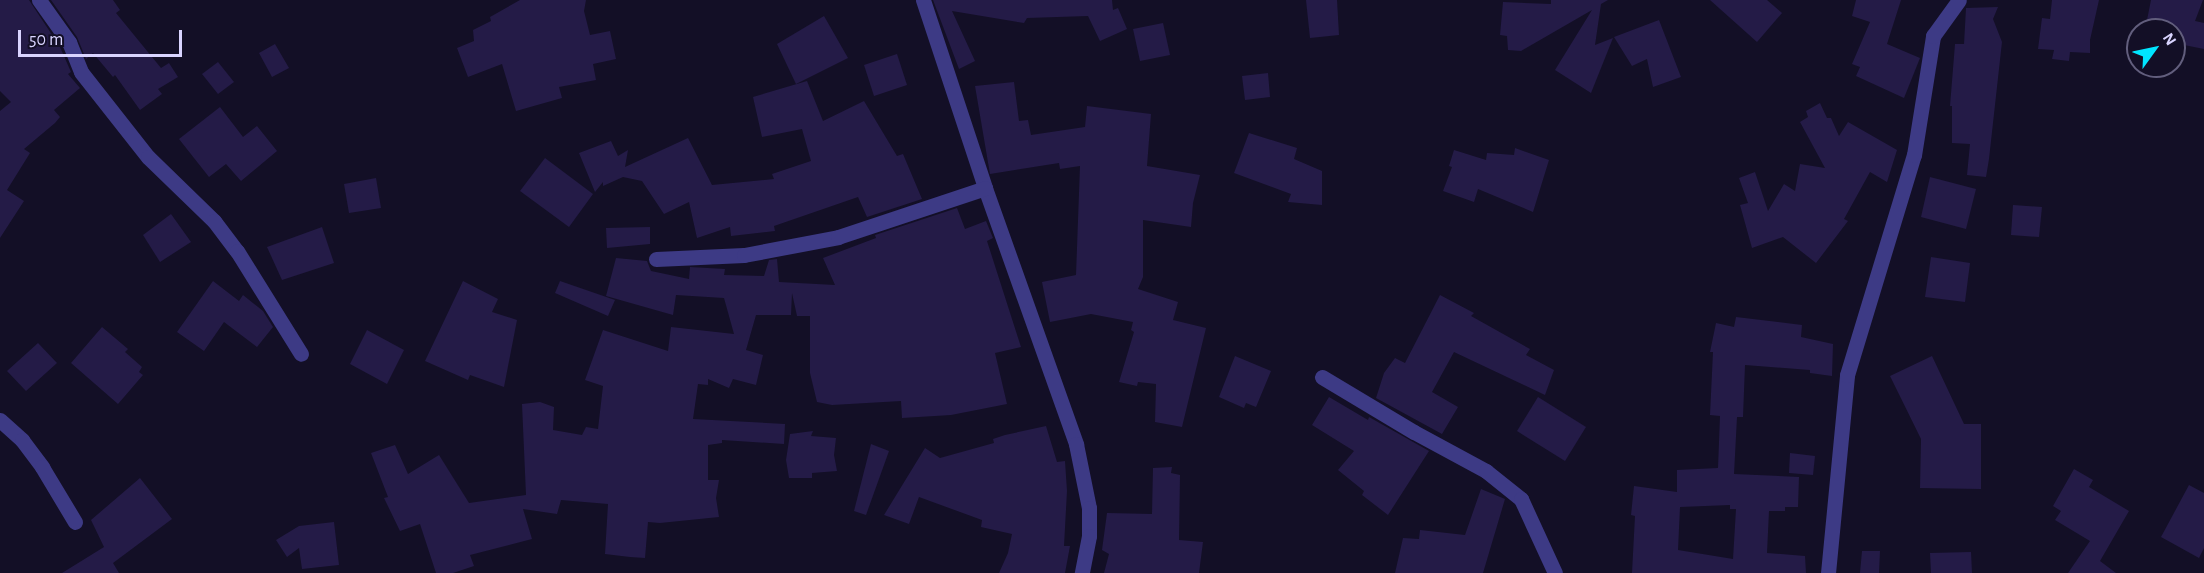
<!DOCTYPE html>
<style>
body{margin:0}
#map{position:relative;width:2204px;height:573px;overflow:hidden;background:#130f26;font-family:"Alegreya Sans",sans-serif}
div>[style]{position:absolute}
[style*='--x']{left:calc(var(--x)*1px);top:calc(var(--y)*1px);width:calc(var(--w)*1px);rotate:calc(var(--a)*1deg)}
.building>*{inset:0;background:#241b47}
.minor>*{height:15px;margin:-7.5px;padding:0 7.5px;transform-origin:7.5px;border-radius:7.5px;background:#3d3a85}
span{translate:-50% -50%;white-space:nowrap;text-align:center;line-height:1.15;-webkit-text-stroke:6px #130f26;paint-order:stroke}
.north{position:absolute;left:2126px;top:18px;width:60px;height:60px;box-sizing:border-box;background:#130f26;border:2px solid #625e7d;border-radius:50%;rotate:57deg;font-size:16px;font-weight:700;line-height:24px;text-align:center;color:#d9d4ff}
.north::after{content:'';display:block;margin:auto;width:21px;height:27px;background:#00e5ff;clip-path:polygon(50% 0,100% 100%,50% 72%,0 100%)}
.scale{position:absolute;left:18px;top:30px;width:164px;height:27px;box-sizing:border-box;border:3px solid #d9d4ff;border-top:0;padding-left:8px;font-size:18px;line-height:21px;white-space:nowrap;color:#d9d4ff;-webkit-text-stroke:4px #130f26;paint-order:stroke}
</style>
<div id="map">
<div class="building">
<i style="clip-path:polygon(0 0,29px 0,60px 47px,71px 72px,68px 74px,80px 88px,54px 110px,60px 117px,55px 123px,24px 149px,30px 153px,7px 190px,24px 201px,0 238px,0 111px,11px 102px,0 91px)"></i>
<i style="clip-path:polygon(51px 0,113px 0,120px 10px,116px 13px,161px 68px,169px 63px,178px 77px,158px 89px,162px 94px,140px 110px,115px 75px,113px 77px,93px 53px,86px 59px,77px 37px)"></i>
<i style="clip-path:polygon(520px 0,586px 0,584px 11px,590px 35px,610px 31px,616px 59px,593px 64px,596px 80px,559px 87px,562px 98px,516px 111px,502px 64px,468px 77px,457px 48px,474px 41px,473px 30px,491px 21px,490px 17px)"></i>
<i style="clip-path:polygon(933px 0,1112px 0,1113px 10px,1118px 8px,1127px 29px,1100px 41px,1088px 16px,1027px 18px,1024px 23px,952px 11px,975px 61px,959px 69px)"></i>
<i style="clip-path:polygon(1306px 0,1337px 0,1339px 35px,1310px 38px)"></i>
<i style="clip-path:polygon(1551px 0,1608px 0,1601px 4px,1595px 45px,1613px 38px,1591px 93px,1555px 70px,1592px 10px,1521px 51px,1508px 50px,1507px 36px,1500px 35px,1503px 2px,1551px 4px)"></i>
<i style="clip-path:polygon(1710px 0,1767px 0,1782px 13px,1757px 42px)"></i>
<i style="clip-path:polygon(1856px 0,1901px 0,1887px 44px,1920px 58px,1904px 98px,1856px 76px,1860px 67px,1852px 64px,1870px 22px,1852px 16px)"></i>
<i style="clip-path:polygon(2052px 0,2099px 0,2090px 40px,2090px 53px,2070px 52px,2069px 61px,2052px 59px,2054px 50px,2038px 49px,2042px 18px,2050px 19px)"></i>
<i style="clip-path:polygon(2151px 0,2203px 0,2195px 21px,2204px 23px,2204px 49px,2174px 43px,2174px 30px,2145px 30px)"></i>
<i style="clip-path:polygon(1998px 7px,1993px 19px,2002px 42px,1989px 159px,1986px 177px,1967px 175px,1970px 144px,1952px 143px,1952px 106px,1950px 106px,1955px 44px,1964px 44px,1966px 8px)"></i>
<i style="clip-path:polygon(824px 16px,848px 58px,796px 84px,777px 44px)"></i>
<i style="clip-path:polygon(1659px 20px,1681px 77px,1653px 87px,1647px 59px,1632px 66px,1614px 37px)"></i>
<i style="clip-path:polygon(1163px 23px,1170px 55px,1140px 61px,1133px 29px)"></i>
<i style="clip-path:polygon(275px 44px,289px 68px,272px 77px,259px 53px)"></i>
<i style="clip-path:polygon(897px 54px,907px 85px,874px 96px,864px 65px)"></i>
<i style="clip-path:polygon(218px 62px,234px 82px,218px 94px,202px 74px)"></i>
<i style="clip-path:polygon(1268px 73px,1270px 97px,1245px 100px,1242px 76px)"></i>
<i style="clip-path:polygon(807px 81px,823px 121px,864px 101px,897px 156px,903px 154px,922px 199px,867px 217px,858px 197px,774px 226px,775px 231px,731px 236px,730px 227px,697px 238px,689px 202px,664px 214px,642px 181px,623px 177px,603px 186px,603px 182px,595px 192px,579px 153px,611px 141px,618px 156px,628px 150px,625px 167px,688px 138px,712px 185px,774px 179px,772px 174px,811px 161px,802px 129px,762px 137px,753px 97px)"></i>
<i style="clip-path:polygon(1014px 82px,1019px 121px,1028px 120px,1031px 135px,1085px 127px,1087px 106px,1151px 114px,1147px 166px,1200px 175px,1193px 203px,1191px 227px,1143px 220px,1143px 277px,1138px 289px,1178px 302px,1173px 320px,1206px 328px,1182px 427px,1155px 422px,1156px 384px,1138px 382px,1137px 386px,1119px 382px,1134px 332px,1131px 330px,1133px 322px,1091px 314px,1050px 322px,1042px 282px,1076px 275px,1080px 166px,1060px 169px,1059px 163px,990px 174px,975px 86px)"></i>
<i style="clip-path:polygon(1820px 103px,1827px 118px,1831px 118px,1839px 136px,1848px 122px,1897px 150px,1887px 182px,1870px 172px,1844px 219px,1848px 221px,1816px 263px,1783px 237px,1752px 248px,1740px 205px,1748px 203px,1739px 178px,1755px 172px,1768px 211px,1784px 184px,1795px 191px,1800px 164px,1825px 168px,1800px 122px,1808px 117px,1806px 111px)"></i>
<i style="clip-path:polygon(220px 107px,243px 137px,257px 126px,277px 151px,241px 181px,226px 164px,209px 177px,179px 139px)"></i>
<i style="clip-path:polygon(1249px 133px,1297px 148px,1294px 159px,1322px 171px,1322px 205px,1288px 202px,1291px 194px,1234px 173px)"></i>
<i style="clip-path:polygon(1515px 148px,1549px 160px,1533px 212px,1478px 189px,1474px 202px,1443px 191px,1452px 167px,1449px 166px,1454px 150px,1486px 160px,1487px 153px,1514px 155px)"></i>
<i style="clip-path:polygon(545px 158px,593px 194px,569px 227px,520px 191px)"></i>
<i style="clip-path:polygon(1930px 177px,1976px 189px,1966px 229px,1921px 217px)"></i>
<i style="clip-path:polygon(376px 178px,381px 208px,349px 213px,344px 184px)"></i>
<i style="clip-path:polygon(2013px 205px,2042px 207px,2039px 237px,2011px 235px)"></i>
<i style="clip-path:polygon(957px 208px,965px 229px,986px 221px,993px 238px,987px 241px,1021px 347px,995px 353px,1007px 404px,951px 415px,902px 418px,901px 401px,832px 405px,817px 402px,810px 373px,810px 316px,797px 316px,792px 293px,791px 315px,756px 315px,746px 350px,763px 355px,756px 385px,733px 379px,729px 388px,708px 379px,708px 385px,698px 384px,693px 419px,785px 424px,784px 444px,722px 440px,722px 443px,708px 445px,708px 480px,719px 480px,716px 498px,719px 517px,660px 523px,648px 522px,645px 558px,630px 557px,605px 554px,608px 504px,561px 500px,557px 514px,523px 509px,532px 539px,470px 555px,474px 566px,453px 573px,436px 573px,420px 524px,400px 531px,384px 498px,388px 497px,371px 453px,395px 445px,408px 474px,439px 455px,469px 503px,526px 495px,522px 404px,540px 402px,554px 407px,553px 430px,582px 435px,586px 427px,598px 429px,603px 386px,585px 380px,603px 330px,668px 351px,671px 327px,734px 334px,724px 298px,676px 295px,673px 315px,606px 296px,616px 258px,647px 261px,651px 271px,689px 279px,690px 267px,725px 269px,724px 275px,764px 276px,769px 260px,777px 259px,779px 282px,835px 285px,823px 258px,876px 238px,875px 235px)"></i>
<i style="clip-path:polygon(171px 214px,191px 242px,160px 262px,143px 235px)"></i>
<i style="clip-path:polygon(322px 227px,334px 263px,282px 280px,267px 247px)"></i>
<i style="clip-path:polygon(650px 227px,650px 244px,607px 248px,606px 228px)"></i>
<i style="clip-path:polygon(1931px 257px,1970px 263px,1965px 302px,1925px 297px)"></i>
<i style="clip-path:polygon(213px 281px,239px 301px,243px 295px,263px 311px,273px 327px,257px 347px,224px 322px,204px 351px,177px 332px)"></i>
<i style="clip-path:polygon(463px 281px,498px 299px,492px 312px,517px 320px,504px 387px,470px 375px,468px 380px,425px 361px)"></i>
<i style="clip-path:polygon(560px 281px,615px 300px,608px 316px,555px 293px)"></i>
<i style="clip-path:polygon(1440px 295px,1474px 313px,1471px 316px,1530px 349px,1526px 355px,1554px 370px,1545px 395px,1454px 352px,1432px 392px,1458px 407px,1442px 434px,1376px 398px,1384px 373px,1395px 358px,1405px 363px)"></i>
<i style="clip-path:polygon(evenodd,1736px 317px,1802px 325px,1801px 337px,1833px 344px,1832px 376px,1810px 373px,1810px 370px,1745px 365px,1743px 417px,1737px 417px,1734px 474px,1799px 477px,1798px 507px,1785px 507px,1785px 511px,1769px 511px,1767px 553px,1805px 556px,1806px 573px,1632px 573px,1635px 516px,1631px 515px,1634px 486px,1677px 492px,1677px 470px,1718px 468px,1720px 416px,1710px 415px,1713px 352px,1710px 352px,1716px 323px,1734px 327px,1736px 317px,1730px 505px,1730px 509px,1736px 509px,1733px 559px,1678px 550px,1680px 507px,1730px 505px)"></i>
<i style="clip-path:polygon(102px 327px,128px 349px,125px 352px,142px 367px,139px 372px,143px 375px,118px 404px,71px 363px)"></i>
<i style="clip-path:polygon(367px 330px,404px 350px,387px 384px,350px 364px)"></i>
<i style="clip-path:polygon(38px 343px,57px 363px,26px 391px,7px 371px)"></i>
<i style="clip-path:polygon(1235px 356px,1271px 371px,1256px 407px,1246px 403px,1244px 408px,1219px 397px)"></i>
<i style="clip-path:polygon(1932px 356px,1964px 424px,1981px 424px,1981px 489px,1920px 488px,1921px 439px,1890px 376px)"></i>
<i style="clip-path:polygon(1329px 397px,1368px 420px,1369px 417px,1429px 451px,1388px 515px,1362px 495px,1364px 491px,1338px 470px,1354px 451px,1312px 425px)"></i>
<i style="clip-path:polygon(1538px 397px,1586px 427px,1565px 461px,1517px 431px)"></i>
<i style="clip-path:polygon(1046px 426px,1057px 462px,1065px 461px,1067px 491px,1064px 546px,1070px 546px,1065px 573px,999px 573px,1008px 553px,1012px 534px,981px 527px,982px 520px,919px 497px,909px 524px,884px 515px,925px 448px,940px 458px,994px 443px,993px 439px,1005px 435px)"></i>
<i style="clip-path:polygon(813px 431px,811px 436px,836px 438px,834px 455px,837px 471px,812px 473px,812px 478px,789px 478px,786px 460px,790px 434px)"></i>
<i style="clip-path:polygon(871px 444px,889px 451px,866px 515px,854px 511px)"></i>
<i style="clip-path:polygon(1790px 453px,1815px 456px,1813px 475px,1789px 473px)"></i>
<i style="clip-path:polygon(1172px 467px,1171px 473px,1180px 475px,1179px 540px,1203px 542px,1199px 573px,1104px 573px,1109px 554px,1102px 550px,1107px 513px,1152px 514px,1153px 468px)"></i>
<i style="clip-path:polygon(2074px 469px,2093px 480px,2089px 487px,2129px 511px,2100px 561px,2116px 573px,2068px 573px,2090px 541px,2055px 520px,2061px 511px,2053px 506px)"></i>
<i style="clip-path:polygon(140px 478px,172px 519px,113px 563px,119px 573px,62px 573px,104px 547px,91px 520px)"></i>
<i style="clip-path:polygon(2189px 485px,2204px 493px,2204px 548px,2199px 558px,2161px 537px)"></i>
<i style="clip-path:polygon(1481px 489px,1505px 499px,1483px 573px,1395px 573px,1403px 538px,1419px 539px,1420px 530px,1465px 535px)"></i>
<i style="clip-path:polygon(334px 522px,339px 565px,302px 569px,299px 548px,287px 557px,276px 540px,299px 526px)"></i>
<i style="clip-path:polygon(1862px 551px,1880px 551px,1879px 573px,1860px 573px)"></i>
<i style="clip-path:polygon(1971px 552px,1972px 573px,1931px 573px,1930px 553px)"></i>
</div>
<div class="minor">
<i style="--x:39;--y:0;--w:52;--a:54.5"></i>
<i style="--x:69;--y:42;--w:32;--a:68"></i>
<i style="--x:81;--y:72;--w:108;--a:51.8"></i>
<i style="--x:148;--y:157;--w:92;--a:44.1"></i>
<i style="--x:214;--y:221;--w:38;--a:53"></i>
<i style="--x:237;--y:251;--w:121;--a:58.1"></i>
<i style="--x:923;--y:0;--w:198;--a:71.7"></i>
<i style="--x:985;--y:188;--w:272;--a:70.4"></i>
<i style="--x:1076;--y:444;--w:65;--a:78.5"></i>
<i style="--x:1089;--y:508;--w:28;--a:90"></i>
<i style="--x:1089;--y:536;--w:38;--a:101"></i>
<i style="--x:656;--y:259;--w:88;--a:-2.6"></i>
<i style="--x:744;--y:255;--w:96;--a:-10.8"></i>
<i style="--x:838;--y:237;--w:155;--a:-18.4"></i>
<i style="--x:1322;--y:377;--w:107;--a:30.9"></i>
<i style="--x:1414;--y:432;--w:82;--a:28.4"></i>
<i style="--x:1486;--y:471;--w:45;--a:38.7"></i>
<i style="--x:1521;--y:499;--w:81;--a:65.3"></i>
<i style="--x:0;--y:420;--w:30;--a:42"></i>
<i style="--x:22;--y:440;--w:34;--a:53"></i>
<i style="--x:42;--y:467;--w:64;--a:59"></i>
<i style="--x:1828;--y:573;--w:199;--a:-84.5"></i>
<i style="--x:1847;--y:375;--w:230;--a:-73.1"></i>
<i style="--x:1914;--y:155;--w:121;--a:-80.9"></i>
<i style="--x:1933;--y:36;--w:44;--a:-54.2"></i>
</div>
<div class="north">N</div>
<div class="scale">50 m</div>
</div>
